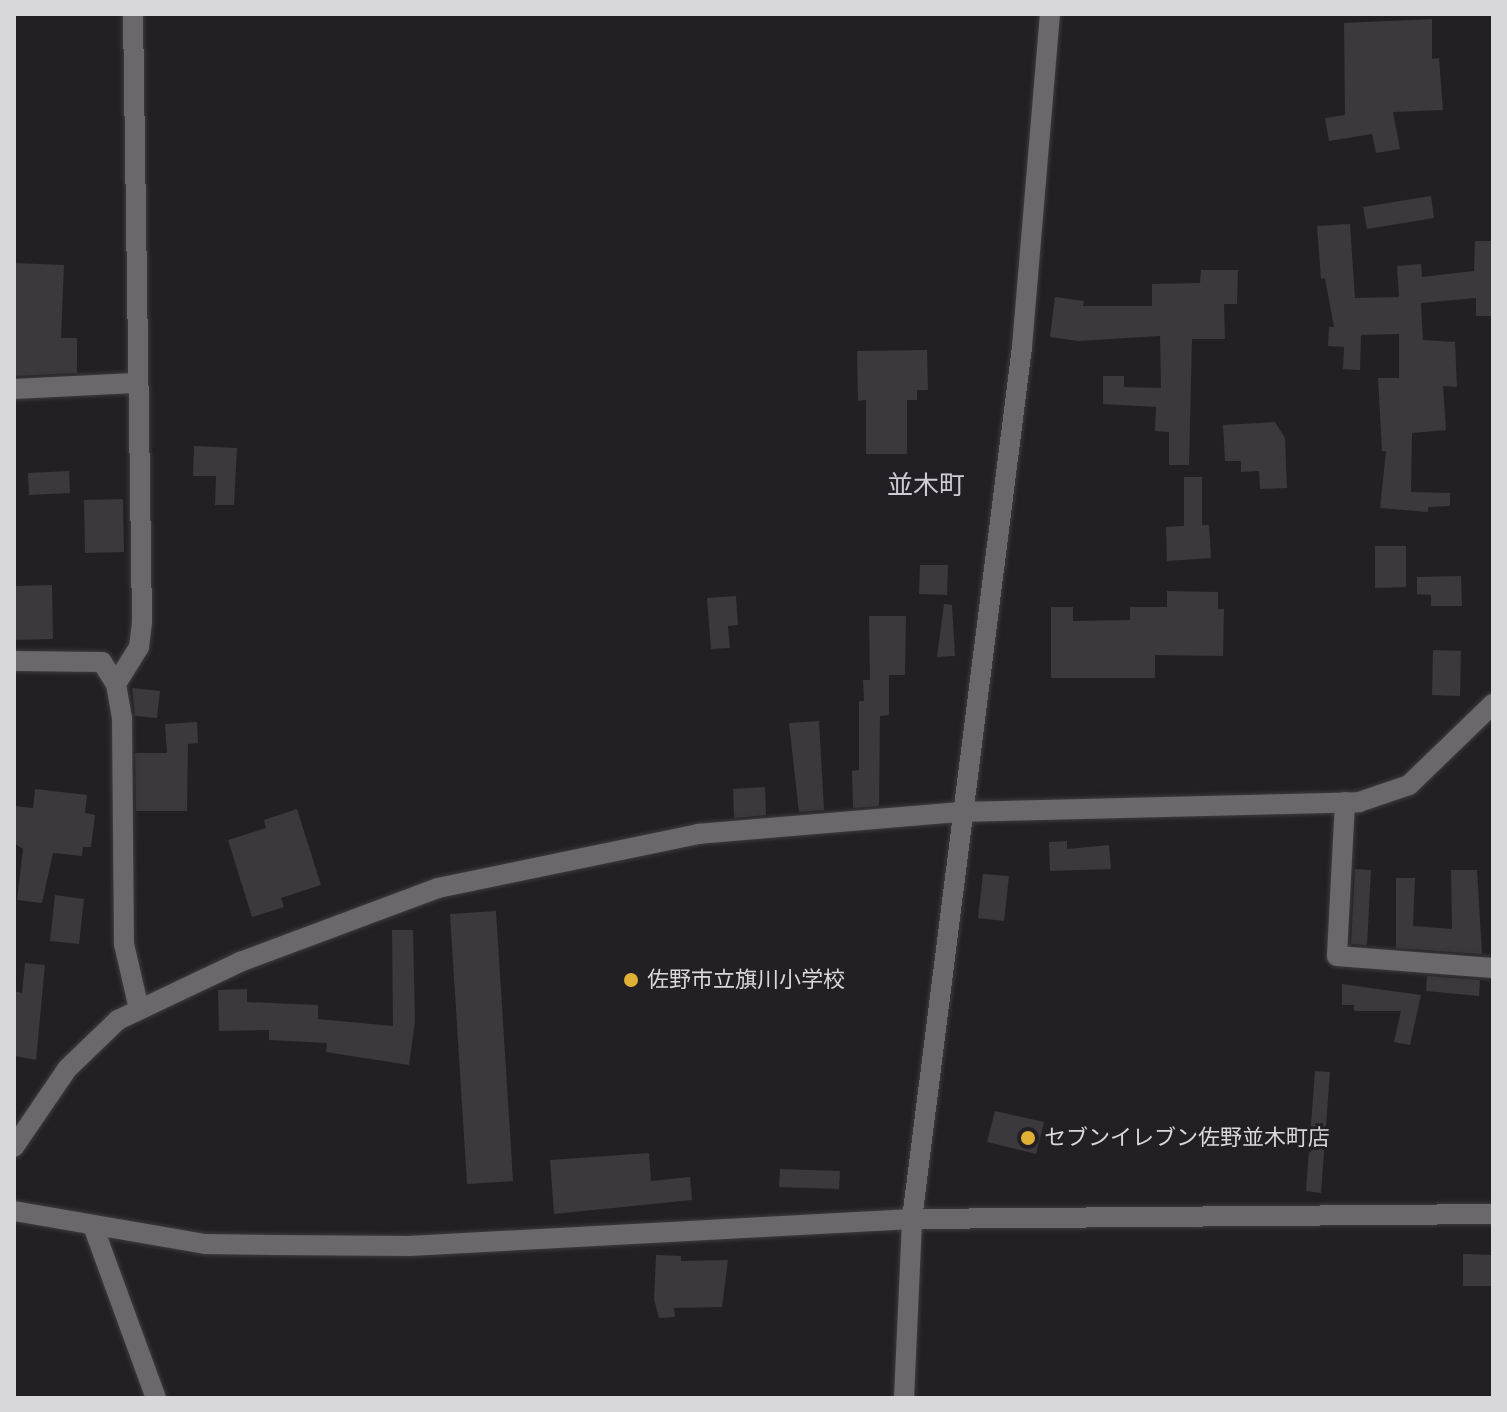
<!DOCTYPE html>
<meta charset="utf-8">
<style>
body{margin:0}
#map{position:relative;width:1507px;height:1412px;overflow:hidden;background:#232025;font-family:Manrope,"Noto Sans JP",sans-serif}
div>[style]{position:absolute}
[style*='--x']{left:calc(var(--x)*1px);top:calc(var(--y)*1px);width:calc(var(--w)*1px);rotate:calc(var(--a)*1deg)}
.building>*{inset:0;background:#3b383e}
.roads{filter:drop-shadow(0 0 2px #3d3b3f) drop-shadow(0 0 2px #3d3b3f)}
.minor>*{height:20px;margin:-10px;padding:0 10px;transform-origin:10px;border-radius:10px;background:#6a676d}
.dots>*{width:22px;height:22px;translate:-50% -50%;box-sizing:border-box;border:4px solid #232025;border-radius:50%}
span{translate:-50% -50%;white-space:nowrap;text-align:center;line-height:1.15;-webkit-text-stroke:6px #232025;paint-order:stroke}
.poi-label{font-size:22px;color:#d8d7da}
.left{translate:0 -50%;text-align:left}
.quarter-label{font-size:26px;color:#cfccd3}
.frame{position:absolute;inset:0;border:16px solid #d8d7da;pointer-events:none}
</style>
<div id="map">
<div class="building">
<i style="clip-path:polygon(1432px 19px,1432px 59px,1439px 58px,1443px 110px,1393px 112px,1400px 149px,1376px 153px,1372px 134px,1329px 141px,1325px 118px,1345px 115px,1344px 23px)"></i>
<i style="clip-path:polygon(1431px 196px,1434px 218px,1367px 229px,1363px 207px)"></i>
<i style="clip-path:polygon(1350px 224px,1355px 298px,1399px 297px,1397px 266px,1421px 264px,1422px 277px,1474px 271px,1475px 241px,1492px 241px,1493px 316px,1476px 316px,1476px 298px,1421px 303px,1423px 340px,1455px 342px,1457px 387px,1443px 386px,1446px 430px,1412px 433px,1411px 492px,1450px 493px,1450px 506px,1428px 507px,1428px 512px,1380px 508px,1386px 451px,1382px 451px,1378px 378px,1399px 378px,1399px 334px,1361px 335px,1360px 370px,1343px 369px,1344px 347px,1328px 346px,1329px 327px,1334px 327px,1325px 278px,1321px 279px,1317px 226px)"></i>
<i style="clip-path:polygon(14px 263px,64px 265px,61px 338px,77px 338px,77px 373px,14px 376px)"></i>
<i style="clip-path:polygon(1201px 270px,1238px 270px,1237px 304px,1224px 304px,1225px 339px,1192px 339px,1189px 465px,1169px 465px,1169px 432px,1155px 431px,1156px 407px,1103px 404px,1103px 376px,1124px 376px,1124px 387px,1161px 388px,1160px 336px,1078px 341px,1050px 337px,1055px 297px,1084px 301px,1083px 306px,1152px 306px,1152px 284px,1200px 283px)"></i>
<i style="clip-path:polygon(927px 350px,928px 390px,917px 390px,917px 400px,907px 400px,907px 454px,866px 454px,866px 400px,858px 401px,857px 351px)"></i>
<i style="clip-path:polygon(1275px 422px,1285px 438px,1287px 488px,1260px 489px,1259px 471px,1241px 472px,1241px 461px,1225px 461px,1223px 425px)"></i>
<i style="clip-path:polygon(194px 446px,237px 448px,234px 505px,215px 505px,216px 476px,193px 476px)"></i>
<i style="clip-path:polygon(69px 471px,70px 493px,29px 495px,28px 473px)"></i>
<i style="clip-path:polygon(1184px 477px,1202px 477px,1202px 525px,1209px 525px,1211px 558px,1167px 561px,1166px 527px,1184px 526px)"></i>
<i style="clip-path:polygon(123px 499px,124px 552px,85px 553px,84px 500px)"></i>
<i style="clip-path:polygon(1375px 546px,1406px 546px,1406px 587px,1375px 588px)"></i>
<i style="clip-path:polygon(920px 565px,948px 565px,947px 595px,919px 594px)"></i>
<i style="clip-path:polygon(1461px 576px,1462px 606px,1431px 606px,1431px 595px,1417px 594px,1417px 577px)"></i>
<i style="clip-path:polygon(52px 585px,53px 639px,14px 640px,14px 586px)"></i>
<i style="clip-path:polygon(1167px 591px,1218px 592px,1218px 609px,1224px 609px,1223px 656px,1155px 655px,1155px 678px,1051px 678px,1051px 607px,1073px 607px,1073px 621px,1130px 620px,1130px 607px,1167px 607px)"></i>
<i style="clip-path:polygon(736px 596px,738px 625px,728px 626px,730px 648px,711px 649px,707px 598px)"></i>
<i style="clip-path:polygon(944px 604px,952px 605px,955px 656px,937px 657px)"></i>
<i style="clip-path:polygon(869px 616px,906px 616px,905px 675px,889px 675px,889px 715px,880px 716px,879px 806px,853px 808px,852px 771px,859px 770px,859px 701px,864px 701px,863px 680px,870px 680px)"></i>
<i style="clip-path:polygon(1433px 650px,1461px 651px,1460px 696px,1432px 695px)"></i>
<i style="clip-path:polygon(132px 688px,160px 691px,157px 718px,135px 716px)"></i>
<i style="clip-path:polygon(819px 721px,824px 810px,799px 812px,789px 723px)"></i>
<i style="clip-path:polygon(197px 722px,198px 743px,188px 744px,187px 811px,136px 811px,135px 753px,167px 753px,165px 724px)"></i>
<i style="clip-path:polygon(765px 787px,766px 815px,734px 818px,733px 789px)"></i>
<i style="clip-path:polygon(35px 789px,87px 795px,85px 813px,95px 815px,91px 847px,83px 847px,82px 856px,53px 853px,42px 903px,17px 900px,23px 849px,14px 843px,14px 806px,33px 808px)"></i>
<i style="clip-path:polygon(297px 809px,321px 885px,281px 898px,284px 907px,252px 917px,228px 840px,266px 828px,264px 820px)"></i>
<i style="clip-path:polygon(1067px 841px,1067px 849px,1109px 845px,1111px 869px,1050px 871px,1049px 842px)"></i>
<i style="clip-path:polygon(1355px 869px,1371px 870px,1367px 945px,1351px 944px)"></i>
<i style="clip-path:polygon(1451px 870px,1477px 870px,1482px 954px,1396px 948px,1396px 878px,1415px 878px,1413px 926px,1452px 929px)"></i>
<i style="clip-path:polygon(983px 874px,1009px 876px,1004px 921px,978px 918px)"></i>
<i style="clip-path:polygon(55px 895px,84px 899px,79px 944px,50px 941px)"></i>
<i style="clip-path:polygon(496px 911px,513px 1181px,467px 1184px,450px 914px)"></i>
<i style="clip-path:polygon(392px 930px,413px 930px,415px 1022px,409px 1065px,326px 1052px,327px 1043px,269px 1040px,269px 1030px,219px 1031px,218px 990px,247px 989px,247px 1002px,318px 1005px,318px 1019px,393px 1026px)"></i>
<i style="clip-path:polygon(25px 963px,45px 965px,36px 1060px,14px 1056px,14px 991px,22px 993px)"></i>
<i style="clip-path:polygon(1427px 976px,1480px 980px,1479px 996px,1426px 991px)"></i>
<i style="clip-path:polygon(1342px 984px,1421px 995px,1410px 1045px,1394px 1042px,1401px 1011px,1354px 1011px,1354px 1005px,1342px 1005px)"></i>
<i style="clip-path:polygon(1315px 1071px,1330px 1072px,1321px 1193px,1306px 1191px)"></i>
<i style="clip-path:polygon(995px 1111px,1044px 1122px,1036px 1154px,987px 1142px)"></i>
<i style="clip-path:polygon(649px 1153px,651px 1181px,690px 1177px,692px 1200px,554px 1214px,550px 1160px)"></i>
<i style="clip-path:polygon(780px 1169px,840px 1171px,839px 1189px,779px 1187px)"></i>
<i style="clip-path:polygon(1463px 1254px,1493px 1255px,1493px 1286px,1463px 1286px)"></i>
<i style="clip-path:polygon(656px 1255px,681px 1256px,681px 1261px,728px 1260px,722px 1307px,674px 1308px,675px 1317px,659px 1318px,654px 1299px)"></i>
</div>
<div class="roads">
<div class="minor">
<i style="--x:14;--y:389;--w:121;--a:-2.8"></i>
<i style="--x:14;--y:661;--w:88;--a:0.7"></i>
<i style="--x:102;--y:662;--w:26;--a:58"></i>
<i style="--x:116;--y:684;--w:35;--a:80"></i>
<i style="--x:122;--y:718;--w:226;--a:89.5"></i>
<i style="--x:124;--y:944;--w:67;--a:77"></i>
<i style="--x:116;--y:684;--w:44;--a:-58.1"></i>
<i style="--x:139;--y:647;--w:26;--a:-83"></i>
<i style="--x:142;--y:621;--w:607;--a:-90.85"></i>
<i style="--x:1345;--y:802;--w:154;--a:93"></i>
<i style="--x:1337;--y:956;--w:156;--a:4.4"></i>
<i style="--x:14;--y:1147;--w:94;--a:-55.8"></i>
<i style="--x:67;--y:1069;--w:71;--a:-43.9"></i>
<i style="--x:118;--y:1020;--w:135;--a:-25.4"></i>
<i style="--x:240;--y:962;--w:211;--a:-20.5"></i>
<i style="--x:438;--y:888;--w:266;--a:-11.7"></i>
<i style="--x:698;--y:834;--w:263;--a:-4.8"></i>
<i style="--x:960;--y:812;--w:399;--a:-1.4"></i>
<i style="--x:1359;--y:802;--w:53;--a:-18.8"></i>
<i style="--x:1409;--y:785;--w:117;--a:-44"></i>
<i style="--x:14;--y:1211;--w:194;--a:9.8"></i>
<i style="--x:205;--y:1244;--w:68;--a:0.8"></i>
<i style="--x:273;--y:1245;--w:136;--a:0.4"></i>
<i style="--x:409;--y:1246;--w:504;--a:-3.07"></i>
<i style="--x:912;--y:1219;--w:581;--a:-0.49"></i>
<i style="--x:93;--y:1226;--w:183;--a:69.9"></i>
<i style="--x:904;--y:1398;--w:179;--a:-87.4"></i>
<i style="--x:912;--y:1219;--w:879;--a:-82.81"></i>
<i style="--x:1022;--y:347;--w:334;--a:-85.2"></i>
</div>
</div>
<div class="dots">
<i style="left:631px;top:980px;background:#e0b034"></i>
<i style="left:1028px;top:1138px;background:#e0b034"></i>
</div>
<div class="poi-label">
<span class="left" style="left:647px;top:980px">佐野市立旗川小学校</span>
<span class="left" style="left:1044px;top:1138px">セブンイレブン佐野並木町店</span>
</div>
<div class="quarter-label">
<span style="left:926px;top:485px">並木町</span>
</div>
<div class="frame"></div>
</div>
